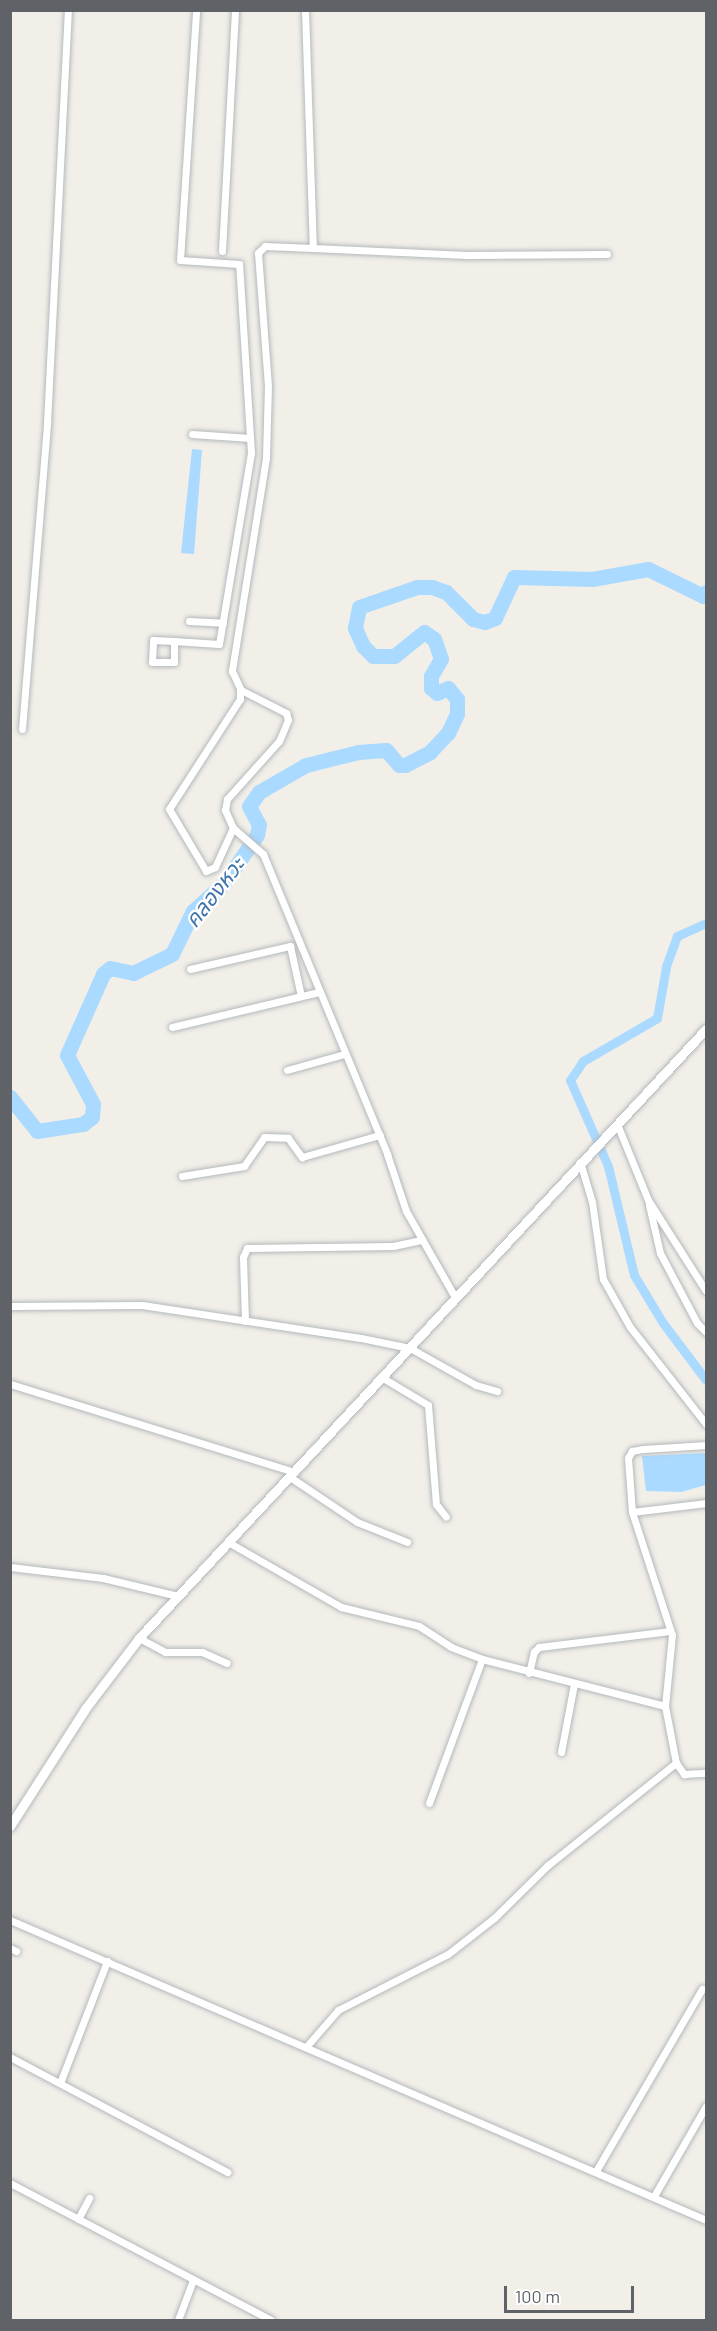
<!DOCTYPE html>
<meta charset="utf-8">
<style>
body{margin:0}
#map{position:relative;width:717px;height:2331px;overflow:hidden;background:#f1efe8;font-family:Barlow,"Noto Sans Thai",sans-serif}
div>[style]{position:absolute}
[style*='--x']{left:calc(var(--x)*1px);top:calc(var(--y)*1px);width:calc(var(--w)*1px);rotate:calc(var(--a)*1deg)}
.water>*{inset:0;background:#aadaff}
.canal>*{height:9px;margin:-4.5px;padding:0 4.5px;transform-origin:4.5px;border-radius:4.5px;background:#aadaff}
.river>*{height:15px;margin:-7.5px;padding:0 7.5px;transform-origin:7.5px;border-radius:7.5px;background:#aadaff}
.roads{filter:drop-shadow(0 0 2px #b5b8bc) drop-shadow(0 0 2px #b5b8bc)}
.minor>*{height:7px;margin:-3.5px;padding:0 3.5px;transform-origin:3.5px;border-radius:3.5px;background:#fff}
.tertiary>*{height:9px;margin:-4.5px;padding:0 4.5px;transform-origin:4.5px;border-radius:4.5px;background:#fff}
span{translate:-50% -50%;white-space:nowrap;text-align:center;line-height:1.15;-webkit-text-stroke:4.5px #fff;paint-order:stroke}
.water-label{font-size:22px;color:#4174aa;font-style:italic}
.frame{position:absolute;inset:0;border:12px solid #5f6368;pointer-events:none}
.scale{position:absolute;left:504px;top:2286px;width:130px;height:27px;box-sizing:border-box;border:3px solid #5f6368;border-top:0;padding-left:8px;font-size:18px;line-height:21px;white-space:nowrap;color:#5f6368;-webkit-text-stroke:4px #fff;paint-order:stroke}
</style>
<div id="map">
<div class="water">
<i style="clip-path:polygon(192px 449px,202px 450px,194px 554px,181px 553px)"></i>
<i style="clip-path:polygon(706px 1453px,706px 1485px,681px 1492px,646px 1491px,642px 1456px)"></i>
</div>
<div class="canal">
<i style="--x:706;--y:923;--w:32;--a:156"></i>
<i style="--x:677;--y:936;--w:33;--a:110"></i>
<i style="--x:666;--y:967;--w:52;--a:100"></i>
<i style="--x:657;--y:1018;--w:86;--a:149.8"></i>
<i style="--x:583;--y:1061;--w:23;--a:124"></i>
<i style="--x:570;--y:1080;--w:94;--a:66.2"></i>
<i style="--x:608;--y:1166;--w:112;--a:76.6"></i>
<i style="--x:634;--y:1275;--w:56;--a:58.9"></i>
<i style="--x:663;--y:1323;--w:71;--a:53"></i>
</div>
<div class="river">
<i style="--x:10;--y:1097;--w:43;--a:51.5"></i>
<i style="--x:37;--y:1131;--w:47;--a:-8.7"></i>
<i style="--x:83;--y:1124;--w:11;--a:-38"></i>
<i style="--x:92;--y:1117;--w:13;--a:-86"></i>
<i style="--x:93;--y:1104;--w:55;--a:-118"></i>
<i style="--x:67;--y:1055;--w:89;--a:-66"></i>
<i style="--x:103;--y:974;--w:9;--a:-41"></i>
<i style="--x:110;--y:968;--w:24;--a:12"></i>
<i style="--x:133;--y:973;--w:43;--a:-26"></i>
<i style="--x:172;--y:954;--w:48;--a:-64"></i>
<i style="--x:193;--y:911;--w:42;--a:-42.1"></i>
<i style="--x:224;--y:883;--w:58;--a:-55.5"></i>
<i style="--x:257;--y:835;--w:10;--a:-79"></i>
<i style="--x:259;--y:825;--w:21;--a:-118"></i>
<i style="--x:249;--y:806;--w:17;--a:-54"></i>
<i style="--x:259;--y:792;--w:54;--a:-29.9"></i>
<i style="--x:306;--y:765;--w:54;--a:-14"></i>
<i style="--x:358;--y:752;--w:28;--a:-4"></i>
<i style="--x:386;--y:750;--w:20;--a:49"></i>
<i style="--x:399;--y:765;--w:6;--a:0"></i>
<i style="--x:405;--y:765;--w:28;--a:-27"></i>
<i style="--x:430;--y:752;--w:26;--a:-47"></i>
<i style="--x:448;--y:733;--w:21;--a:-65"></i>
<i style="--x:457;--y:714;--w:15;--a:-90"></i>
<i style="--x:457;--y:699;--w:14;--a:-129"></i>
<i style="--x:448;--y:688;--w:12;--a:156"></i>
<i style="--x:437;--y:693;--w:8;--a:-140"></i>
<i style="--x:431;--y:688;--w:12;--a:-90"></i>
<i style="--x:431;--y:676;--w:20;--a:-60"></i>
<i style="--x:441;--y:659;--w:21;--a:-109"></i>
<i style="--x:434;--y:639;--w:12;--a:-145"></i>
<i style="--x:424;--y:632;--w:38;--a:141"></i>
<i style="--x:394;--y:656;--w:21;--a:180"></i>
<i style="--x:373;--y:656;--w:14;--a:-135"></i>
<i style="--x:363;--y:646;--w:20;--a:-114"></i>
<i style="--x:355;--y:628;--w:21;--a:-79"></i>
<i style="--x:359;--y:607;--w:61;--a:-19"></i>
<i style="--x:417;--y:587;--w:15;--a:0"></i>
<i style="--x:432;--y:587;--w:15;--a:20"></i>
<i style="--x:446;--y:592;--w:38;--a:45"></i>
<i style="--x:473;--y:619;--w:12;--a:14"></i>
<i style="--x:485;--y:622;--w:11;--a:-22"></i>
<i style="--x:495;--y:618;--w:45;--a:-65.1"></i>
<i style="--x:514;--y:577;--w:78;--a:1.5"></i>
<i style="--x:592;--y:579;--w:57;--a:-10.1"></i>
<i style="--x:648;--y:569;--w:61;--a:26.1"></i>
<i style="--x:703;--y:596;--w:5;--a:-53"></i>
</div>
<div class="roads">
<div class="minor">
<i style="--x:305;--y:10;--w:238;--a:88.1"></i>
<i style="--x:313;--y:248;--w:154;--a:2.6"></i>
<i style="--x:467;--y:255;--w:140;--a:-0.4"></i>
<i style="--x:313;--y:248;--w:48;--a:-177.6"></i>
<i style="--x:265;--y:246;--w:10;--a:135"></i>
<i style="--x:258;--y:253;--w:132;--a:85.7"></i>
<i style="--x:268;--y:385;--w:73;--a:91.6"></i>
<i style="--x:266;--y:458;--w:216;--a:99.1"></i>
<i style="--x:232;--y:671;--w:21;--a:65"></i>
<i style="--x:241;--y:690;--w:51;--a:27.1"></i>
<i style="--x:286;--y:713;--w:7;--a:74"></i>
<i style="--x:288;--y:720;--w:23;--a:113"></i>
<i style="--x:279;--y:741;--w:78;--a:131.9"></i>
<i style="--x:227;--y:799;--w:11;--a:100"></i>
<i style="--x:225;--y:810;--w:20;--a:66"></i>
<i style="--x:233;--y:828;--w:40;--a:41"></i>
<i style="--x:263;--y:854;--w:325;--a:67.5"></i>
<i style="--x:387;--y:1154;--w:60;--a:71.6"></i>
<i style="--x:406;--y:1211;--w:101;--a:60.4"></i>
<i style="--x:222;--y:251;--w:241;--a:-86.9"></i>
<i style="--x:192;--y:434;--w:58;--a:3.9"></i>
<i style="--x:189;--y:621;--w:34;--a:3"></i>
<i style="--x:174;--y:641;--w:21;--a:90"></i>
<i style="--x:174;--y:662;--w:22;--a:180"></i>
<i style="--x:152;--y:662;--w:22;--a:-87"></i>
<i style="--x:153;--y:640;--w:21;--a:3"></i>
<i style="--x:174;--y:641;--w:45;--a:3.8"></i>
<i style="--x:219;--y:644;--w:194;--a:-80.5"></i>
<i style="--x:251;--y:453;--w:189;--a:-93.6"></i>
<i style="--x:239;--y:264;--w:59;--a:-176.1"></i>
<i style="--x:180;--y:260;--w:251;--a:-86.3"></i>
<i style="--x:22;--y:729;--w:307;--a:-85.3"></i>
<i style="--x:47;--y:423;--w:414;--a:-87.1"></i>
<i style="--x:233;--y:828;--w:43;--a:114.8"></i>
<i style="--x:215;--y:867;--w:10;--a:156"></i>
<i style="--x:206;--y:871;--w:72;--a:-120.8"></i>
<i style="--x:169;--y:809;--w:131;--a:-57.2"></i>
<i style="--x:240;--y:699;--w:10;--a:-90"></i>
<i style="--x:190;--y:969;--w:103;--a:-13"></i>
<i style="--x:290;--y:946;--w:51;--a:77.6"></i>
<i style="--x:172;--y:1027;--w:151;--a:-13.4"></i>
<i style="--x:287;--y:1070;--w:59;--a:-15.7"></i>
<i style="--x:617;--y:1124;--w:82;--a:67.8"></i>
<i style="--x:648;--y:1200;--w:108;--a:57.5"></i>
<i style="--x:580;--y:1162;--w:42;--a:73.3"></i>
<i style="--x:592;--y:1202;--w:78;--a:81.9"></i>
<i style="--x:603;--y:1279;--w:55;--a:60.6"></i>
<i style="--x:630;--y:1327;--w:123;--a:51.9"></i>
<i style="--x:182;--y:1176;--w:63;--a:-9.2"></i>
<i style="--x:244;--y:1166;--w:35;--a:-55"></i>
<i style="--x:264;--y:1137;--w:24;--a:2"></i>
<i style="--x:288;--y:1138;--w:24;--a:54"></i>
<i style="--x:302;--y:1157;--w:81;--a:-15.8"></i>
<i style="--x:649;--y:1205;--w:49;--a:77.1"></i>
<i style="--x:660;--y:1253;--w:79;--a:62.1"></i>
<i style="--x:697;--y:1323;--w:13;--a:45"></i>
<i style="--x:10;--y:1306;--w:132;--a:-0.4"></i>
<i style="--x:142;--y:1305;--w:221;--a:8.6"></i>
<i style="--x:361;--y:1338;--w:50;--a:11.5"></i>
<i style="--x:410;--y:1348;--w:76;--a:29.3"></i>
<i style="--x:476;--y:1385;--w:22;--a:16"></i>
<i style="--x:245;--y:1321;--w:64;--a:-91.8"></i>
<i style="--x:243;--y:1257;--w:10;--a:-66"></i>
<i style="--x:247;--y:1248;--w:146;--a:-0.8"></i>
<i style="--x:393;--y:1246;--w:30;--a:-12"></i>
<i style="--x:383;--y:1378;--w:52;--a:31"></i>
<i style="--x:428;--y:1405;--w:99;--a:85.4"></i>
<i style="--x:436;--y:1504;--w:16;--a:52"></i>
<i style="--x:10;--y:1384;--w:298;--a:17.2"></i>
<i style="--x:706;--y:1445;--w:63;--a:176.4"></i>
<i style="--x:643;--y:1449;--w:11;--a:170"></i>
<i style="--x:632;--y:1451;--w:8;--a:120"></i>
<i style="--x:628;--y:1458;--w:54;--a:85.8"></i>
<i style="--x:632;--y:1512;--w:129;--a:72"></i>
<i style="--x:672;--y:1635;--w:71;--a:95.6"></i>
<i style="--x:665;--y:1706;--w:58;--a:79.1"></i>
<i style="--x:676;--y:1763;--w:14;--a:54"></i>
<i style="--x:684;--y:1774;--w:22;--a:-3"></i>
<i style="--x:290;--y:1477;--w:81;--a:33.9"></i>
<i style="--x:357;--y:1522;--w:54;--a:21.8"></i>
<i style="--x:632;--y:1512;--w:75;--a:-6.9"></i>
<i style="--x:228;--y:1542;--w:130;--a:29.9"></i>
<i style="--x:341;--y:1607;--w:80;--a:13.7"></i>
<i style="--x:419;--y:1626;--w:38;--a:33"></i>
<i style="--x:451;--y:1647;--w:33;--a:21"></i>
<i style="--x:482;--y:1659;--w:189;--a:14.4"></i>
<i style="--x:10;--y:1567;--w:94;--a:6.7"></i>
<i style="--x:103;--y:1578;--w:77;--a:13.5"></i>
<i style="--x:139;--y:1638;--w:30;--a:28"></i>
<i style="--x:165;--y:1652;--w:37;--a:0"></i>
<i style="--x:202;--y:1652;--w:27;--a:24"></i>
<i style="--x:529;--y:1673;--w:22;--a:-77"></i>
<i style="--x:534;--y:1652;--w:7;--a:-45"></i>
<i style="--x:539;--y:1647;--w:132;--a:-7"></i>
<i style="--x:561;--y:1752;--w:69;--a:-79.2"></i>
<i style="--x:429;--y:1803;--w:153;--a:-69.8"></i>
<i style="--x:10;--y:1920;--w:758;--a:23.32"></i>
<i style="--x:10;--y:1948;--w:7;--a:27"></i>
<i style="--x:306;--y:2047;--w:49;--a:-49.1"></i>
<i style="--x:338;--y:2010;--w:123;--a:-27"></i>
<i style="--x:448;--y:1954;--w:58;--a:-38"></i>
<i style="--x:494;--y:1918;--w:76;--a:-44.5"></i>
<i style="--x:548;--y:1865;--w:164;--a:-38.6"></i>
<i style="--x:10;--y:2057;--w:246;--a:27.9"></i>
<i style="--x:60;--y:2083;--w:131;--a:-68.9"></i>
<i style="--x:596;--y:2171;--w:211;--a:-59.8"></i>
<i style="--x:10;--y:2183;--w:295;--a:27.7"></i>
<i style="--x:654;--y:2196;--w:104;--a:-60"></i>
<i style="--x:78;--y:2219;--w:24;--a:-62"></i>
<i style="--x:178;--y:2320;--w:43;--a:-69.4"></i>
</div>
<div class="tertiary">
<i style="--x:10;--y:1826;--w:139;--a:-57.3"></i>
<i style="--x:85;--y:1709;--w:89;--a:-52.7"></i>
<i style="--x:139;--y:1638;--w:832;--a:-47.05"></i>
</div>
</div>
<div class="water-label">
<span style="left:214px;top:892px;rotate:-52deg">คลองหวะ</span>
</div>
<div class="frame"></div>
<div class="scale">100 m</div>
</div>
